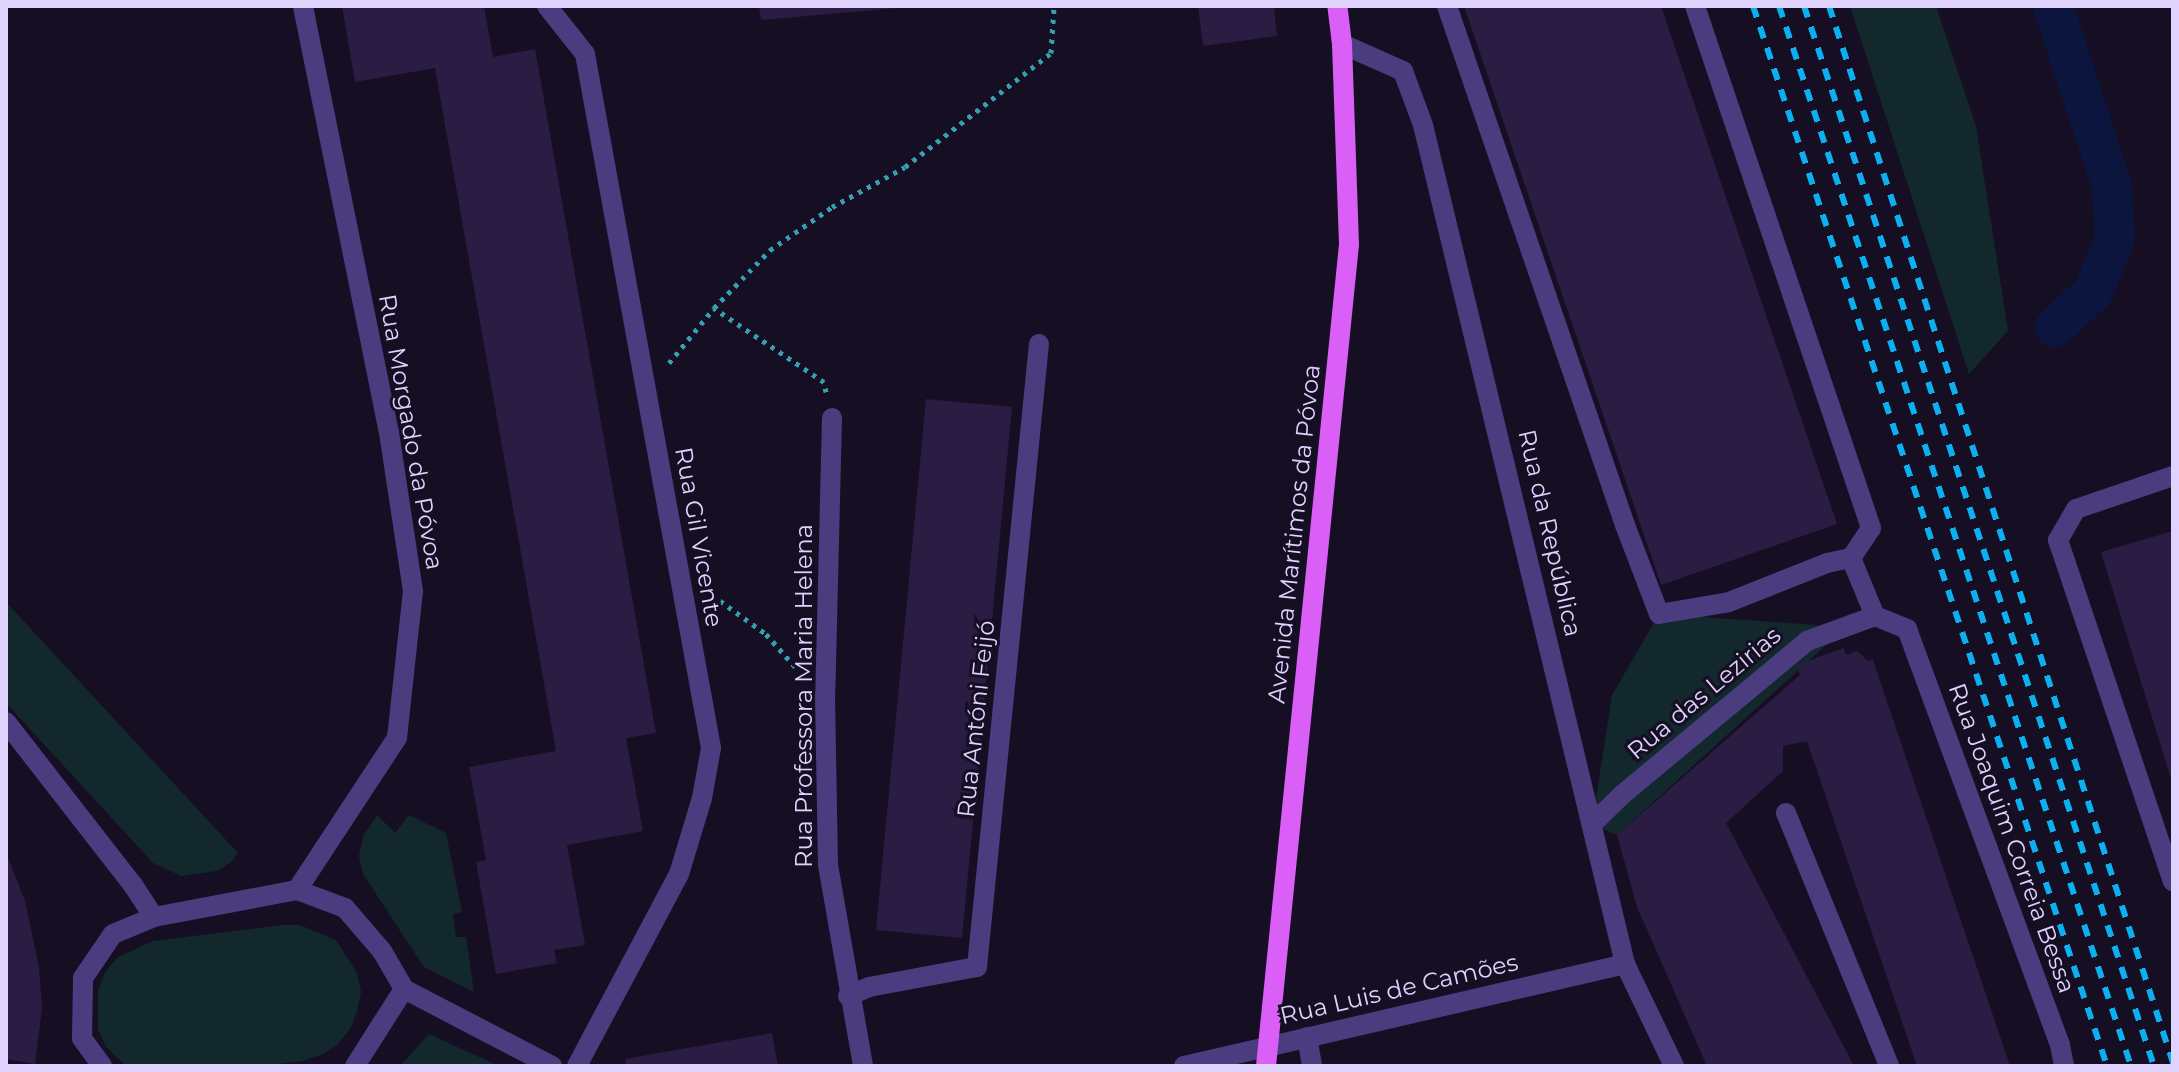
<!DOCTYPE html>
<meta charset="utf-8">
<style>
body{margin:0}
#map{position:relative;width:2179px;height:1072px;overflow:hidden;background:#160f23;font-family:Montserrat,sans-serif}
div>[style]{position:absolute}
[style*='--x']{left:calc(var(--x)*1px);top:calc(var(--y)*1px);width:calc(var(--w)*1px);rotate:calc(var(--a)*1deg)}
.green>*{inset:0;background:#12282c}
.canal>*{height:40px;margin:-20px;padding:0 20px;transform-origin:20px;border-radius:20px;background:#0c153e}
.building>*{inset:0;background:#2b1c43}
.path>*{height:5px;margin-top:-2.5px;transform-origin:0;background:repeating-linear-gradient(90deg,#35a0af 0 4px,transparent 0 10px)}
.service>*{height:20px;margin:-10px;padding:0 10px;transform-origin:10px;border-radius:10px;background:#4b3c7f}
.minor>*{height:20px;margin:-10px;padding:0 10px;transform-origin:10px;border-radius:10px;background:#4b3c7f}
.primary>*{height:20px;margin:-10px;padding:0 10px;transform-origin:10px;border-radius:10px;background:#da5ff7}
.rail>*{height:6px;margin-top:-3px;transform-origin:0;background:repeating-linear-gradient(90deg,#0cb0f0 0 12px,transparent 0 22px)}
span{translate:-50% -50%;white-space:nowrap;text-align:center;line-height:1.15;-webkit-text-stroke:6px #160f23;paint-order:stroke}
.street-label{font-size:24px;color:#dfd3fd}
.frame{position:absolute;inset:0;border:8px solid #dfd3fd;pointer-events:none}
</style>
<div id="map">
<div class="green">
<i style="clip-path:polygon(1850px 6px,1936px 6px,1976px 126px,2008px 331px,1969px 374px)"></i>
<i style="clip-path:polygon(6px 602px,238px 853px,231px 862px,217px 871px,181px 876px,153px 863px,6px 703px)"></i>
<i style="clip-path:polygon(1659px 614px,1846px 627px,1617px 835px,1592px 824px,1612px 695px)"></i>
<i style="clip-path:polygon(377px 815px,395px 833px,409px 815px,446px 833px,462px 912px,453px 914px,456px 937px,466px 937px,474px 992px,424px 967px,363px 874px,359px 856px,363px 836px)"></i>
<i style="clip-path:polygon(281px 925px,300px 925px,336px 940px,357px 973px,361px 992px,357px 1012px,350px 1029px,337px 1045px,321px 1055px,302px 1061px,262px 1066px,126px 1066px,106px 1047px,98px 1029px,98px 991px,105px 972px,118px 957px,153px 941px)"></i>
<i style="clip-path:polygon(429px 1034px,499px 1066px,400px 1066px)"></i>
</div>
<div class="canal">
<i style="--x:2053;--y:6;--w:190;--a:71.9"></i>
<i style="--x:2112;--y:187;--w:52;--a:86.7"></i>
<i style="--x:2115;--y:239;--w:57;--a:112.5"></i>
<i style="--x:2093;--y:292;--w:52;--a:137.4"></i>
</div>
<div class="building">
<i style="clip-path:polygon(342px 6px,484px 6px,493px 57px,535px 49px,656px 733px,626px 738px,643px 831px,567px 845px,585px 945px,554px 950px,557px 963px,496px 974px,476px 862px,486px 860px,469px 767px,556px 751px,435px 68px,355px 82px)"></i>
<i style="clip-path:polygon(759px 6px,897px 6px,897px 8px,761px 20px)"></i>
<i style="clip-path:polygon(1198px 6px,1274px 6px,1277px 36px,1203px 46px)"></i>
<i style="clip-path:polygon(1464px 6px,1661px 6px,1837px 524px,1661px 585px)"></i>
<i style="clip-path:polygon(926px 399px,1012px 407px,962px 938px,876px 930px)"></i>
<i style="clip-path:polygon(2173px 531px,2173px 782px,2172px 782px,2101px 552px)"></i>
<i style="clip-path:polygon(1844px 648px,1846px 655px,1857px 651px,1868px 661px,1873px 660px,2010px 1066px,1917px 1066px,1807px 741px,1783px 746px,1783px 771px,1726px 823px,1854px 1066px,1707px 1066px,1637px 907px,1617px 835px,1800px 675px,1796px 665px)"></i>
<i style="clip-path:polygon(6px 853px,25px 901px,39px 967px,42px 1008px,35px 1064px,6px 1059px)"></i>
<i style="clip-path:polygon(772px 1033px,778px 1066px,626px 1066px,625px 1059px)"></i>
</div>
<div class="path">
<i style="--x:669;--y:363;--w:71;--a:-50.7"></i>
<i style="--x:826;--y:392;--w:10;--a:-101"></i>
<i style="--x:824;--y:382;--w:133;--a:-146.1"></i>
<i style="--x:714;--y:308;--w:81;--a:-46"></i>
<i style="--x:770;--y:250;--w:75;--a:-34.7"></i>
<i style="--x:832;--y:207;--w:83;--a:-28.7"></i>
<i style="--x:905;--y:167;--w:185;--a:-38"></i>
<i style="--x:1051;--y:53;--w:47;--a:-86.3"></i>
<i style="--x:712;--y:595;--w:67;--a:35.8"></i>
<i style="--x:766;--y:634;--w:48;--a:48.4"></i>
</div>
<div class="service">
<i style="--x:1447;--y:6;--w:549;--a:71.07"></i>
<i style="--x:1625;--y:525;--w:95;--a:69.1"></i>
<i style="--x:1659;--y:614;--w:71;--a:-9.7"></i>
<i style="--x:1729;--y:602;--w:105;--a:-21.7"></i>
<i style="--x:1827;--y:563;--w:25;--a:-12"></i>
<i style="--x:1851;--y:558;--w:36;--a:-56"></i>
<i style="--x:1871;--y:528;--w:551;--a:-108.63"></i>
<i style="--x:1851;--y:558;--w:63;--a:67.5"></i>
<i style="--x:1786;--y:813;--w:273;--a:67.8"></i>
</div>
<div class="minor">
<i style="--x:547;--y:6;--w:61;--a:51.6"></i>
<i style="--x:585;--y:54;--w:705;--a:79.71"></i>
<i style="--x:711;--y:748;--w:51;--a:100.2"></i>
<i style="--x:702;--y:798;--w:79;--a:106.8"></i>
<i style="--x:679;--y:874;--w:217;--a:118"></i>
<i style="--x:1342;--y:44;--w:67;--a:23.9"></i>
<i style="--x:1403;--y:71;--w:58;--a:69.7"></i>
<i style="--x:1423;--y:125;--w:863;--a:76.46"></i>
<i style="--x:1625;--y:964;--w:113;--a:64.3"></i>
<i style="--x:832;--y:418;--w:277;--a:91.4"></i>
<i style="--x:825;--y:695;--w:170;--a:89"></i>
<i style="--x:828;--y:865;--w:204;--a:80.1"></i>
<i style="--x:2173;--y:476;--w:102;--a:161.2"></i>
<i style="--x:2076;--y:509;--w:36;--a:120"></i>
<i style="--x:2058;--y:540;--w:360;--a:71.4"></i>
<i style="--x:6;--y:722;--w:207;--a:52.1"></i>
<i style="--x:133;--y:885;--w:38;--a:57"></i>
<i style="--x:1592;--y:824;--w:43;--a:-44.1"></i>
<i style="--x:1623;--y:794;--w:239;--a:-39.7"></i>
<i style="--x:1807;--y:641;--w:72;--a:-20.2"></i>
<i style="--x:1875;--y:616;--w:35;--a:22"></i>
<i style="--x:1907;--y:629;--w:443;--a:69.8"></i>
<i style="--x:2060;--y:1045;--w:21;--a:79"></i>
<i style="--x:297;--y:890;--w:182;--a:-56.7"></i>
<i style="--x:397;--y:738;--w:148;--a:-83.8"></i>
<i style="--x:413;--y:591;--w:160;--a:-98.6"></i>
<i style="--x:389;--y:433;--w:436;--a:-101.4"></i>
<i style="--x:404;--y:989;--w:167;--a:27.5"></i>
<i style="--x:848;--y:996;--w:23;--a:-23"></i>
<i style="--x:869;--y:987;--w:110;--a:-10.5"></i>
<i style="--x:977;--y:967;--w:626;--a:-84.32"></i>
<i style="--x:1307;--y:1037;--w:29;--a:80"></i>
<i style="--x:102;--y:1066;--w:34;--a:-126"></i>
<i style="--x:82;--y:1038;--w:60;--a:-89"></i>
<i style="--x:83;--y:978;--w:53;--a:-55.7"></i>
<i style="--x:113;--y:934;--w:44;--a:-22.5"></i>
<i style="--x:154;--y:917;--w:146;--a:-10.7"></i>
<i style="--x:297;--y:890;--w:51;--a:20.6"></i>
<i style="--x:345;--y:908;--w:57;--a:49.3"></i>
<i style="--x:382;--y:951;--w:44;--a:59.9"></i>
<i style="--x:404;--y:989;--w:91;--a:122.5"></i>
<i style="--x:1184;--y:1066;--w:453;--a:-13"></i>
</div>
<div class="primary">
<i style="--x:1266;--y:1066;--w:826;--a:-84.23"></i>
<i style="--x:1349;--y:244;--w:200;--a:-92"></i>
<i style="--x:1342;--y:44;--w:38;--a:-97"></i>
</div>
<div class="rail">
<i style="--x:1753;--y:6;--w:1118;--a:71.53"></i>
<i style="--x:1779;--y:6;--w:1117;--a:71.63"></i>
<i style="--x:1804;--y:6;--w:1116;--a:71.73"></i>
<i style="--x:1829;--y:6;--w:1112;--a:71.97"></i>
</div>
<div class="street-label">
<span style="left:411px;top:432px;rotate:80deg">Rua Morgado da Póvoa</span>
<span style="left:1550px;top:533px;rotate:77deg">Rua da República</span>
<span style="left:1294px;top:534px;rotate:-84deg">Avenida Marítimos da Póvoa</span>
<span style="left:699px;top:537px;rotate:80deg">Rua Gil Vicente</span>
<span style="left:1704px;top:693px;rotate:-40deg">Rua das Lezirias</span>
<span style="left:804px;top:696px;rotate:-90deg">Rua Professora Maria Helena</span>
<span style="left:976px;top:719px;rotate:-84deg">Rua Antóni Feijó</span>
<span style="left:2012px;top:838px;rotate:70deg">Rua Joaquim Correia Bessa</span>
<span style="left:1399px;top:989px;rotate:-13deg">Rua Luis de Camões</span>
</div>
<div class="frame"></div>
</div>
